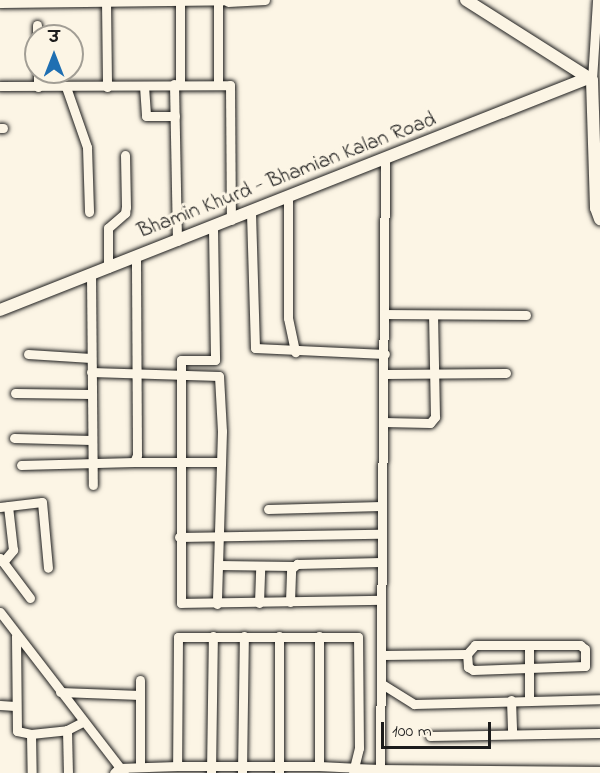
<!DOCTYPE html>
<meta charset="utf-8">
<style>
body{margin:0}
#map{position:relative;width:600px;height:773px;overflow:hidden;background:#fcf5e5;font-family:"Indie Flower","Playpen Sans Deva",sans-serif}
div>[style]{position:absolute}
[style*='--x']{left:calc(var(--x)*1px);top:calc(var(--y)*1px);width:calc(var(--w)*1px);rotate:calc(var(--a)*1deg)}
.roads{filter:drop-shadow(0 0 2px #1c1c1c) drop-shadow(0 0 2px #1c1c1c)}
.street>*{height:9px;margin:-4.5px;padding:0 4.5px;transform-origin:4.5px;border-radius:4.5px;background:#fcf5e5}
.secondary>*{height:12px;margin:-6px;padding:0 6px;transform-origin:6px;border-radius:6px;background:#fcf5e5}
span{translate:-50% -50%;white-space:nowrap;text-align:center;line-height:1.15;-webkit-text-stroke:6px #fcf5e5;paint-order:stroke}
.street-label{font-size:21px;color:#1c1c1c}
.north{position:absolute;left:24px;top:24px;width:60px;height:60px;box-sizing:border-box;background:#fcf5e5;border:2px solid #a29e95;border-radius:50%;rotate:0deg;font-size:16px;font-weight:700;line-height:24px;text-align:center;color:#1c1c1c}
.north::after{content:'';display:block;margin:auto;width:21px;height:27px;background:#1f6fb2;clip-path:polygon(50% 0,100% 100%,50% 72%,0 100%)}
.scale{position:absolute;left:381px;top:722px;width:110px;height:27px;box-sizing:border-box;border:3px solid #1c1c1c;border-top:0;padding-left:8px;font-size:18px;line-height:21px;white-space:nowrap;color:#1c1c1c;-webkit-text-stroke:4px #fcf5e5;paint-order:stroke}
</style>
<div id="map">
<div class="roads">
<div class="street">
<i style="--x:106;--y:1;--w:86;--a:89.3"></i>
<i style="--x:180;--y:1;--w:83;--a:90"></i>
<i style="--x:228;--y:2;--w:37;--a:-3"></i>
<i style="--x:0;--y:3;--w:232;--a:-0.7"></i>
<i style="--x:37;--y:25;--w:11;--a:90"></i>
<i style="--x:38;--y:72;--w:15;--a:90"></i>
<i style="--x:592;--y:80;--w:80;--a:-86.4"></i>
<i style="--x:218;--y:83;--w:82;--a:-90"></i>
<i style="--x:174;--y:84;--w:157;--a:88.9"></i>
<i style="--x:0;--y:86;--w:230;--a:-0.2"></i>
<i style="--x:230;--y:85;--w:135;--a:89.6"></i>
<i style="--x:144;--y:86;--w:30;--a:86"></i>
<i style="--x:146;--y:116;--w:29;--a:0"></i>
<i style="--x:66;--y:87;--w:64;--a:70.7"></i>
<i style="--x:87;--y:147;--w:65;--a:88.2"></i>
<i style="--x:0;--y:128;--w:3;--a:0"></i>
<i style="--x:385;--y:159;--w:610;--a:90.47"></i>
<i style="--x:380;--y:769;--w:220;--a:0.5"></i>
<i style="--x:288;--y:197;--w:121;--a:90"></i>
<i style="--x:288;--y:318;--w:35;--a:78"></i>
<i style="--x:251;--y:213;--w:135;--a:88.3"></i>
<i style="--x:255;--y:348;--w:130;--a:2.6"></i>
<i style="--x:213;--y:228;--w:132;--a:89.1"></i>
<i style="--x:215;--y:360;--w:34;--a:180"></i>
<i style="--x:181;--y:360;--w:243;--a:90"></i>
<i style="--x:181;--y:603;--w:199;--a:-0.9"></i>
<i style="--x:108;--y:268;--w:40;--a:-90"></i>
<i style="--x:108;--y:228;--w:23;--a:-41"></i>
<i style="--x:125;--y:213;--w:6;--a:-81"></i>
<i style="--x:126;--y:207;--w:52;--a:-91.1"></i>
<i style="--x:91;--y:274;--w:211;--a:89.5"></i>
<i style="--x:385;--y:314;--w:141;--a:0.4"></i>
<i style="--x:28;--y:354;--w:63;--a:3.6"></i>
<i style="--x:91;--y:372;--w:128;--a:1.8"></i>
<i style="--x:219;--y:376;--w:55;--a:86.9"></i>
<i style="--x:222;--y:431;--w:173;--a:91.7"></i>
<i style="--x:384;--y:374;--w:122;--a:-0.5"></i>
<i style="--x:15;--y:393;--w:76;--a:0.8"></i>
<i style="--x:383;--y:422;--w:47;--a:1.2"></i>
<i style="--x:430;--y:423;--w:8;--a:-50"></i>
<i style="--x:435;--y:417;--w:102;--a:-91.1"></i>
<i style="--x:14;--y:438;--w:77;--a:1.5"></i>
<i style="--x:134;--y:462;--w:87;--a:0"></i>
<i style="--x:21;--y:465;--w:113;--a:-1.5"></i>
<i style="--x:134;--y:462;--w:8;--a:-67"></i>
<i style="--x:137;--y:455;--w:198;--a:-90.3"></i>
<i style="--x:0;--y:507;--w:42;--a:-6.8"></i>
<i style="--x:42;--y:502;--w:66;--a:84.8"></i>
<i style="--x:268;--y:509;--w:113;--a:-1.5"></i>
<i style="--x:179;--y:537;--w:200;--a:-0.9"></i>
<i style="--x:0;--y:558;--w:50;--a:53.1"></i>
<i style="--x:3;--y:562;--w:16;--a:-50"></i>
<i style="--x:13;--y:550;--w:44;--a:-96.5"></i>
<i style="--x:218;--y:565;--w:75;--a:0.8"></i>
<i style="--x:290;--y:602;--w:33;--a:-88"></i>
<i style="--x:291;--y:569;--w:8;--a:-40"></i>
<i style="--x:297;--y:564;--w:83;--a:-1.4"></i>
<i style="--x:259;--y:603;--w:37;--a:-88"></i>
<i style="--x:0;--y:612;--w:203;--a:52.4"></i>
<i style="--x:16;--y:636;--w:95;--a:89.4"></i>
<i style="--x:17;--y:731;--w:14;--a:12"></i>
<i style="--x:31;--y:734;--w:39;--a:89"></i>
<i style="--x:475;--y:645;--w:105;--a:0"></i>
<i style="--x:580;--y:645;--w:6;--a:39"></i>
<i style="--x:585;--y:649;--w:17;--a:90"></i>
<i style="--x:585;--y:666;--w:112;--a:178"></i>
<i style="--x:473;--y:670;--w:6;--a:-149"></i>
<i style="--x:468;--y:667;--w:13;--a:-94"></i>
<i style="--x:467;--y:654;--w:12;--a:-48"></i>
<i style="--x:382;--y:655;--w:85;--a:-0.7"></i>
<i style="--x:140;--y:680;--w:87;--a:90"></i>
<i style="--x:382;--y:684;--w:38;--a:32"></i>
<i style="--x:414;--y:704;--w:186;--a:-1.5"></i>
<i style="--x:60;--y:692;--w:80;--a:2.1"></i>
<i style="--x:529;--y:699;--w:54;--a:-90"></i>
<i style="--x:511;--y:700;--w:34;--a:88"></i>
<i style="--x:0;--y:705;--w:15;--a:4"></i>
<i style="--x:67;--y:730;--w:43;--a:88.7"></i>
<i style="--x:31;--y:734;--w:36;--a:-6"></i>
<i style="--x:67;--y:730;--w:18;--a:-27"></i>
<i style="--x:430;--y:736;--w:170;--a:-1"></i>
<i style="--x:319;--y:766;--w:130;--a:-90"></i>
<i style="--x:114;--y:773;--w:7;--a:-45"></i>
<i style="--x:119;--y:768;--w:58;--a:-2"></i>
<i style="--x:211;--y:773;--w:137;--a:-89.2"></i>
<i style="--x:242;--y:773;--w:137;--a:-89.2"></i>
<i style="--x:279;--y:773;--w:137;--a:-90"></i>
<i style="--x:353;--y:773;--w:5;--a:-79"></i>
<i style="--x:354;--y:768;--w:21;--a:-76"></i>
<i style="--x:359;--y:748;--w:111;--a:-90.5"></i>
<i style="--x:358;--y:637;--w:180;--a:180"></i>
<i style="--x:178;--y:637;--w:129;--a:90.4"></i>
<i style="--x:177;--y:766;--w:142;--a:0"></i>
<i style="--x:319;--y:766;--w:35;--a:3"></i>
<i style="--x:354;--y:768;--w:26;--a:2"></i>
<i style="--x:380;--y:769;--w:4;--a:90"></i>
</div>
<div class="secondary">
<i style="--x:466;--y:0;--w:149;--a:32.4"></i>
<i style="--x:592;--y:80;--w:128;--a:88.2"></i>
<i style="--x:596;--y:208;--w:12;--a:70"></i>
<i style="--x:0;--y:310;--w:632;--a:-21.53"></i>
</div>
</div>
<div class="street-label">
<span style="left:287px;top:176px;rotate:-21deg">Bhamin Khurd - Bhamian Kalan Road</span>
</div>
<div class="north">उ</div>
<div class="scale">100 m</div>
</div>
